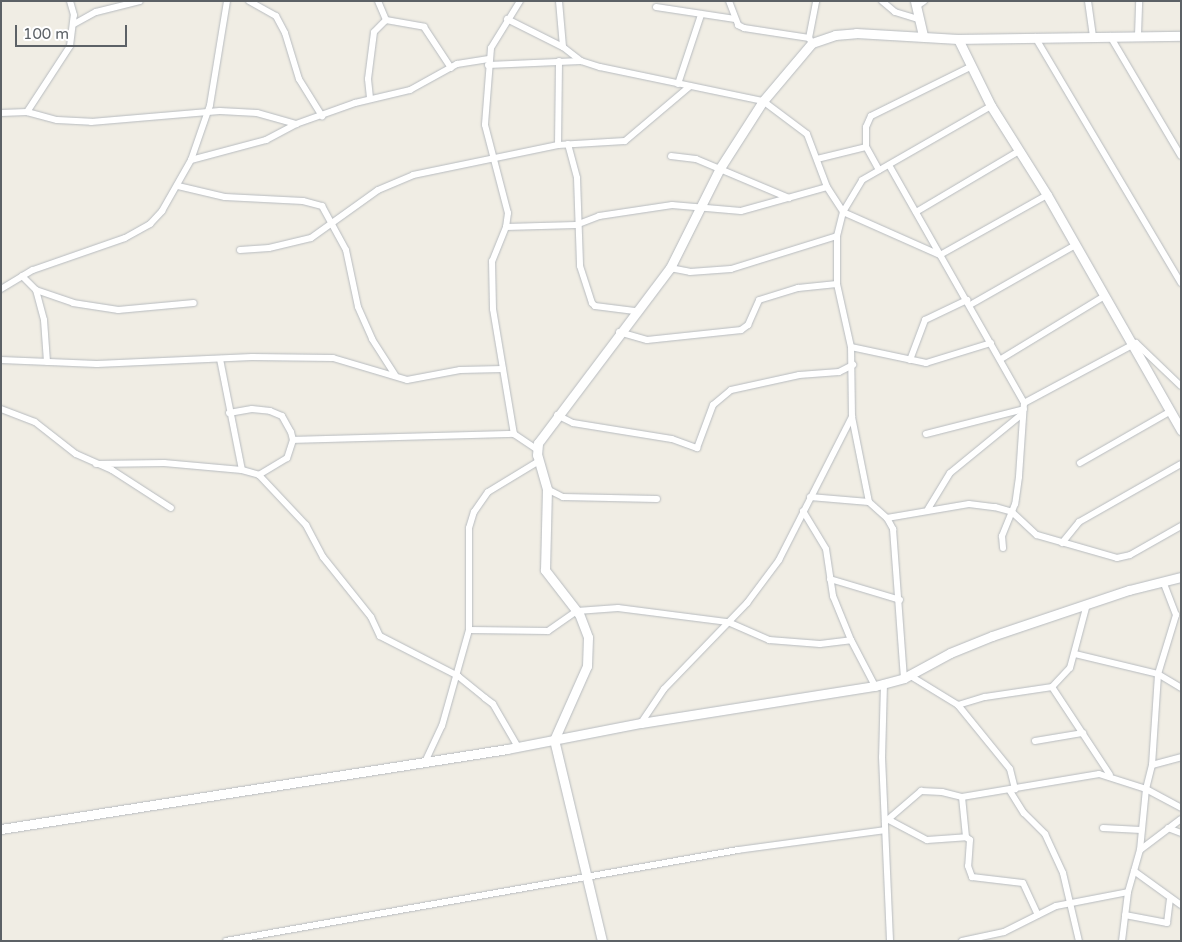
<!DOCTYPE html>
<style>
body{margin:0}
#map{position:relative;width:1182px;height:942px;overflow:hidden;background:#f0ede4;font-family:"Varela Round",sans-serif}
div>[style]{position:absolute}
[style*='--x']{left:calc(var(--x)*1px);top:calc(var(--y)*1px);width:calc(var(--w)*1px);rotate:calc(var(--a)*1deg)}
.roads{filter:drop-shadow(0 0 1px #b7bbbf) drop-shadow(0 0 1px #b7bbbf)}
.street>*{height:6px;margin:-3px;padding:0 3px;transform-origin:3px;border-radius:3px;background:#fff}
.secondary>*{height:9px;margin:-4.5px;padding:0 4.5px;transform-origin:4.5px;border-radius:4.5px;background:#fff}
span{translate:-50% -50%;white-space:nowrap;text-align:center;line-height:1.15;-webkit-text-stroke:4px #fff;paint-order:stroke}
.frame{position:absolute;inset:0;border:2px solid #5c6166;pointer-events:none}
.scale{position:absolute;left:15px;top:25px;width:112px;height:22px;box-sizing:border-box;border:2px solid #5c6166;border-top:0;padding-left:6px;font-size:15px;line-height:18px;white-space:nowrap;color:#5c6166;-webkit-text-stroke:4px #fff;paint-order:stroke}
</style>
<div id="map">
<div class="roads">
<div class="street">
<i style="--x:249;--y:1;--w:31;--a:29"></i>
<i style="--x:276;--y:16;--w:19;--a:62"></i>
<i style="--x:285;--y:33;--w:48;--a:73.1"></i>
<i style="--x:299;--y:79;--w:44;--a:58.1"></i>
<i style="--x:378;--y:1;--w:21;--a:67"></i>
<i style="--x:386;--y:20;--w:39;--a:10"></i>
<i style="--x:424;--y:27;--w:49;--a:56.6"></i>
<i style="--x:520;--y:1;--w:55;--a:121.7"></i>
<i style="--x:491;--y:48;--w:77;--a:94.5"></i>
<i style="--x:485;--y:125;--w:91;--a:75.4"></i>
<i style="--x:508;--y:213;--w:14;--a:98"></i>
<i style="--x:506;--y:227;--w:37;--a:112"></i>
<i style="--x:492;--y:261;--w:48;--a:88.8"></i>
<i style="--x:493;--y:309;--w:127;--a:80.5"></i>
<i style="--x:514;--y:434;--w:27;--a:34"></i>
<i style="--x:559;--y:1;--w:46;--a:85"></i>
<i style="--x:729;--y:1;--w:26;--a:69"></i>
<i style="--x:738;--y:25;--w:7;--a:27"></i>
<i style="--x:744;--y:28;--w:66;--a:8.7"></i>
<i style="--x:809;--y:38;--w:6;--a:59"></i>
<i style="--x:882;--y:1;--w:17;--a:40"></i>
<i style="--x:895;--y:12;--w:27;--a:17"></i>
<i style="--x:1088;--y:1;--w:35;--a:82"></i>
<i style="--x:917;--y:6;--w:9;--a:-36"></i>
<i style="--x:656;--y:7;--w:80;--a:8.6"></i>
<i style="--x:507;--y:19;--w:63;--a:26.6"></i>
<i style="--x:563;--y:47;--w:23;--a:38"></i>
<i style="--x:581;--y:61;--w:20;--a:18"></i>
<i style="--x:600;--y:67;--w:167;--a:11.8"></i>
<i style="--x:763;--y:101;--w:55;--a:36.9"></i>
<i style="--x:807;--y:134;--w:57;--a:69.3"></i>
<i style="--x:827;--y:187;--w:30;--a:57"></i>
<i style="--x:843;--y:212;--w:106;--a:23.9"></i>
<i style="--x:940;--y:255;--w:123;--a:-29.3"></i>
<i style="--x:74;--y:24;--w:25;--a:-29"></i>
<i style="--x:96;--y:12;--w:45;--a:-14"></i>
<i style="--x:1138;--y:35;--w:34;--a:-88"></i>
<i style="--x:1110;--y:36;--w:139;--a:59.4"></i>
<i style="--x:1035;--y:37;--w:286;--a:59.3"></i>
<i style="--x:809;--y:38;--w:38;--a:-79"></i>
<i style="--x:488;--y:65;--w:93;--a:-2.5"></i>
<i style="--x:678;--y:84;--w:73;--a:-71.6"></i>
<i style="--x:370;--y:98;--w:19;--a:-96"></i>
<i style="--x:368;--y:79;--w:47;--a:-82.7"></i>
<i style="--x:374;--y:32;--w:17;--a:-45"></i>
<i style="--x:27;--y:112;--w:79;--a:-56.9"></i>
<i style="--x:70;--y:46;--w:31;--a:-83"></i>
<i style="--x:74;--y:15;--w:15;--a:-106"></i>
<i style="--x:1;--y:113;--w:26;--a:-2"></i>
<i style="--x:27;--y:112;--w:31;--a:15"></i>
<i style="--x:57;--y:120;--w:34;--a:3"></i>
<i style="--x:91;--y:122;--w:129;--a:-4.9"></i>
<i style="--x:220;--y:111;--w:37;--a:3"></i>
<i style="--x:257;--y:113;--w:41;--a:15.8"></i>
<i style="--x:568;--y:144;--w:35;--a:75"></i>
<i style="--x:577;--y:178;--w:88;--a:88"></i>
<i style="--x:580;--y:266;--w:39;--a:72"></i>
<i style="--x:592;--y:303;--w:4;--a:45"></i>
<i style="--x:595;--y:306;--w:40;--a:7.1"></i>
<i style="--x:558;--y:145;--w:84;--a:-89.3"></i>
<i style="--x:671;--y:156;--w:25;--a:7"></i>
<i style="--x:696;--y:159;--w:101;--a:22.8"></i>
<i style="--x:817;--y:159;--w:50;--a:-13.8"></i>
<i style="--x:191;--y:160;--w:78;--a:-14.9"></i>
<i style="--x:266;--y:140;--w:34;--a:-28"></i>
<i style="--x:296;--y:124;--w:63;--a:-19.6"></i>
<i style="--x:355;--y:103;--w:57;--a:-13.3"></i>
<i style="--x:410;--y:90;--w:54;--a:-29"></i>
<i style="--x:457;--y:64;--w:32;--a:-9"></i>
<i style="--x:889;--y:165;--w:274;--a:60.4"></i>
<i style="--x:1024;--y:403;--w:74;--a:93.9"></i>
<i style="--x:1019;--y:477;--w:27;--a:98"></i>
<i style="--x:1015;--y:504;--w:35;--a:112"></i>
<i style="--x:1002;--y:536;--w:12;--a:85"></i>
<i style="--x:879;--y:170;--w:26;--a:-119"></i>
<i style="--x:866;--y:147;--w:20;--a:-90"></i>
<i style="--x:866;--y:127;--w:12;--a:-66"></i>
<i style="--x:871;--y:116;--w:110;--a:-26.3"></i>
<i style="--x:178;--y:186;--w:48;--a:13.2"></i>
<i style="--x:225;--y:197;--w:78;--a:2.9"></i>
<i style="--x:303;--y:201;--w:20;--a:15"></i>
<i style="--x:322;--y:206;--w:50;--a:61.4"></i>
<i style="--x:346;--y:250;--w:58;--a:78.1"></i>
<i style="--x:358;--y:307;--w:35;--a:66"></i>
<i style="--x:372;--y:339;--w:43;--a:57.4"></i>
<i style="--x:916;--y:212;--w:120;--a:-30.6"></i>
<i style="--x:506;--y:227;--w:70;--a:-1.6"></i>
<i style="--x:576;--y:225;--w:25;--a:-21"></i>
<i style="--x:599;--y:216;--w:74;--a:-8.6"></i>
<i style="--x:672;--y:205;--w:69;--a:5"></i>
<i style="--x:741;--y:211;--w:89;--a:-15.6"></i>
<i style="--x:240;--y:250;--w:29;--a:-4"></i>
<i style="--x:269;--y:248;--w:43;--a:-13.4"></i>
<i style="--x:311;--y:238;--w:82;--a:-35.6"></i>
<i style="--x:378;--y:190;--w:38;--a:-23"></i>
<i style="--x:413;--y:175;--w:148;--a:-11.7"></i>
<i style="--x:558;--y:145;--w:67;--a:-3.4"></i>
<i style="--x:625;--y:141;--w:85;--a:-40.2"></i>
<i style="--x:670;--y:268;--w:20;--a:11"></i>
<i style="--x:690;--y:272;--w:41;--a:-4.2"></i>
<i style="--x:731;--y:269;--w:111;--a:-17.3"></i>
<i style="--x:22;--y:276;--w:20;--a:45"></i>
<i style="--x:36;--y:290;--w:39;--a:19"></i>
<i style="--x:73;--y:303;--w:46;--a:8.8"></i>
<i style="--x:118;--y:310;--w:76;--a:-5.3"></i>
<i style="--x:1;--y:289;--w:37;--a:-31"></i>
<i style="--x:33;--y:270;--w:97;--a:-19.2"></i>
<i style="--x:125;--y:238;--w:29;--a:-29"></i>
<i style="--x:150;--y:224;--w:18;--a:-47"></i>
<i style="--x:162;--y:211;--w:59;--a:-60.4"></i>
<i style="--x:191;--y:160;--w:58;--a:-70.9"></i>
<i style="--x:210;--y:105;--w:105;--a:-80.7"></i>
<i style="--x:36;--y:290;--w:31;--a:75"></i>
<i style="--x:44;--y:320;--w:42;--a:85.9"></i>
<i style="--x:970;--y:305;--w:120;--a:-29.6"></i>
<i style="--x:619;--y:332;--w:29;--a:16"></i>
<i style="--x:647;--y:340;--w:95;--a:-6.1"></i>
<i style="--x:741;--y:330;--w:9;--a:-36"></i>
<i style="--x:748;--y:325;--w:27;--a:-66"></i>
<i style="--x:759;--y:300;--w:41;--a:-17.1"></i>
<i style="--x:798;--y:288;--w:39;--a:-6"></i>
<i style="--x:851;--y:347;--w:77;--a:12"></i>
<i style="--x:926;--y:363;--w:68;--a:-17.1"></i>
<i style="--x:220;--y:359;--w:113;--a:78.8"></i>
<i style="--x:1001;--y:359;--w:119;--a:-31.3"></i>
<i style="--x:1;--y:360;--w:96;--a:2.4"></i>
<i style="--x:97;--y:364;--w:155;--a:-2.6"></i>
<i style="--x:252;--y:357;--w:81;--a:0.7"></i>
<i style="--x:333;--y:358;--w:77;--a:16.6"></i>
<i style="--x:407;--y:380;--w:54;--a:-10.7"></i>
<i style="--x:460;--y:370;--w:43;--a:-1.3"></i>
<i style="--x:910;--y:360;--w:43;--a:-69.4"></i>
<i style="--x:925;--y:320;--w:47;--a:-25.5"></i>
<i style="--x:1024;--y:403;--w:127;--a:-28.2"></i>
<i style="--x:1136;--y:343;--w:62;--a:43.7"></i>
<i style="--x:1;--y:409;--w:36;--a:21"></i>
<i style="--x:35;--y:422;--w:52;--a:38"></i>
<i style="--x:76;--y:454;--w:39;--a:24"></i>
<i style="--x:112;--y:470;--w:70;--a:32.8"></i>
<i style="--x:229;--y:413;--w:23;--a:-10"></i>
<i style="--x:252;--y:409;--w:18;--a:6"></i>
<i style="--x:270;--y:411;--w:13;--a:23"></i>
<i style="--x:282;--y:416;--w:18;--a:61"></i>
<i style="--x:291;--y:432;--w:8;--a:76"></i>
<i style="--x:293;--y:440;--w:19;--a:108"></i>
<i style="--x:287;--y:458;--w:33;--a:149"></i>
<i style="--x:557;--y:415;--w:18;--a:27"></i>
<i style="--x:573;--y:423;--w:100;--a:9.2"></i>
<i style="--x:672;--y:439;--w:27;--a:20"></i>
<i style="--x:697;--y:448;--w:46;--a:-69.6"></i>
<i style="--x:713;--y:405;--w:23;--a:-40"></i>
<i style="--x:731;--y:390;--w:70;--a:-12.4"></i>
<i style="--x:799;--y:375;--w:40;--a:-4.3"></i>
<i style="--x:839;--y:372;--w:16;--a:-27"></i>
<i style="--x:926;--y:434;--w:101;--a:-14.3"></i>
<i style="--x:293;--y:440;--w:221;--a:-1.6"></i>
<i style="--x:1080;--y:463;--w:105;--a:-29.7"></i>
<i style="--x:96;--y:464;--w:68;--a:-0.8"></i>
<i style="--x:164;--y:463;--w:78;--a:5.1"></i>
<i style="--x:242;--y:470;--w:18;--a:16"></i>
<i style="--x:259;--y:475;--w:69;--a:46.8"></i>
<i style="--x:306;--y:525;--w:36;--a:62"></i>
<i style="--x:323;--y:557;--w:77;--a:51.3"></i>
<i style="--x:371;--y:617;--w:21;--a:65"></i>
<i style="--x:380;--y:636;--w:88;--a:27.1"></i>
<i style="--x:458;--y:676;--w:35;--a:39"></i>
<i style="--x:485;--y:698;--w:10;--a:37"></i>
<i style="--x:493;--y:704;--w:50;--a:59.8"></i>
<i style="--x:547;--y:489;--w:18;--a:27"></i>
<i style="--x:563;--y:497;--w:94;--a:1.2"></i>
<i style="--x:810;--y:497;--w:59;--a:4.8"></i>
<i style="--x:869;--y:502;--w:24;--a:42"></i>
<i style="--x:887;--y:518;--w:13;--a:61"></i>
<i style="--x:893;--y:529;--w:149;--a:85.8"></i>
<i style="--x:869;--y:502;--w:87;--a:-101.3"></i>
<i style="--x:852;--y:417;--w:70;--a:-90.8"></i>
<i style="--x:851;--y:347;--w:65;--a:-102.5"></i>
<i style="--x:837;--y:284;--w:48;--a:-90"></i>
<i style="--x:837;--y:236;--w:25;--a:-76"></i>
<i style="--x:843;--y:212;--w:37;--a:-59"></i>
<i style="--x:862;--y:180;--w:149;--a:-29.8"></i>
<i style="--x:928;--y:509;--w:42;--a:-58.6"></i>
<i style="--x:950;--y:473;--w:93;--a:-39.3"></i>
<i style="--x:803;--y:511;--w:44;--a:58.8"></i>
<i style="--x:826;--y:549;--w:48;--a:81.5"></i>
<i style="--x:833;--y:596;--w:48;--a:67.8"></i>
<i style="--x:851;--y:640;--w:52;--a:62.4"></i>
<i style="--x:887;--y:518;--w:83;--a:-9.7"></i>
<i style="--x:969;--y:504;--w:26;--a:7"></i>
<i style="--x:995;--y:507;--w:18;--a:16"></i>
<i style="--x:1012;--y:512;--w:34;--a:43"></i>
<i style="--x:1037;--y:535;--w:83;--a:16"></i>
<i style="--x:1117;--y:558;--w:13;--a:-13"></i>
<i style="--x:1130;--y:555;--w:59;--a:-29.6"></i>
<i style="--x:1062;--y:543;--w:27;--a:-51"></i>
<i style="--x:1079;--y:522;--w:117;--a:-29.6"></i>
<i style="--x:830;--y:579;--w:73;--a:16.7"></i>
<i style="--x:469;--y:630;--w:79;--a:0.7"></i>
<i style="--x:548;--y:631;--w:35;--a:-35"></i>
<i style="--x:577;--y:611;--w:41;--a:-4.2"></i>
<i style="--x:618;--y:608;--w:111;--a:7.3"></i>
<i style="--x:728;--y:622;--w:45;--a:23.7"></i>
<i style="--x:769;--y:640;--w:51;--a:4.5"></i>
<i style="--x:820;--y:644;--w:31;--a:-7"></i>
<i style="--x:1075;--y:654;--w:85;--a:13.5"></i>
<i style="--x:1158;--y:674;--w:27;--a:31"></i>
<i style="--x:909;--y:675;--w:57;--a:31.5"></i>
<i style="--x:958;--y:705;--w:28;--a:-17"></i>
<i style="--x:985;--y:697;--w:68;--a:-8.5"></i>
<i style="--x:1052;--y:687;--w:26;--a:-47"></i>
<i style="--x:1070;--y:668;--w:66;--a:-75.1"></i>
<i style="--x:884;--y:683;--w:74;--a:91.5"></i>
<i style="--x:882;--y:757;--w:184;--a:87.5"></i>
<i style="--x:1052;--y:687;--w:105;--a:56.6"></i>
<i style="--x:958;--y:705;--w:82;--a:50.9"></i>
<i style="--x:1010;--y:769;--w:21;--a:76"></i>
<i style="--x:641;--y:723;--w:41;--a:-55.9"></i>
<i style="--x:664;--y:689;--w:120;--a:-46"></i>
<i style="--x:747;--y:603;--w:54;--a:-53.3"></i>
<i style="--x:779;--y:560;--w:161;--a:-63"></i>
<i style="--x:1035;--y:741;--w:49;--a:-9.5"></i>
<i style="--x:425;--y:762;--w:40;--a:-65"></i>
<i style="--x:442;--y:726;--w:100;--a:-74.3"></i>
<i style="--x:469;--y:630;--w:102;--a:-90"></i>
<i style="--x:469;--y:528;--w:17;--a:-73"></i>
<i style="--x:474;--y:512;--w:24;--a:-55"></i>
<i style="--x:488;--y:492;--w:60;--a:-31.3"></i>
<i style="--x:1152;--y:765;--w:30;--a:-15"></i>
<i style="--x:1010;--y:791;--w:26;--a:58"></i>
<i style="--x:1024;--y:813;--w:30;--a:45"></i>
<i style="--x:1045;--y:834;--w:43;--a:65.2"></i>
<i style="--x:1063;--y:873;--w:70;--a:76.8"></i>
<i style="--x:962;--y:797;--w:40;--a:84.3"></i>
<i style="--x:966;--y:837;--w:5;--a:37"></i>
<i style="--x:970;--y:840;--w:26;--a:94"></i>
<i style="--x:968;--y:866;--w:12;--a:70"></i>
<i style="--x:972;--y:877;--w:51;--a:6.7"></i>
<i style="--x:1023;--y:883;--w:35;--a:65"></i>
<i style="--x:889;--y:820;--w:43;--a:27.8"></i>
<i style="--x:927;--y:840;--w:39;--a:-4"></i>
<i style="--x:885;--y:822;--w:48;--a:-40.7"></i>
<i style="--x:921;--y:791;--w:21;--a:3"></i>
<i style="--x:942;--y:792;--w:21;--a:14"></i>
<i style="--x:962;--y:797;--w:139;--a:-9.5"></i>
<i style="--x:1099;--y:774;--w:49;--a:17.7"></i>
<i style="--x:1146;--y:789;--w:40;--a:28"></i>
<i style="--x:1103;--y:828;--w:38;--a:3"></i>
<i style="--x:1168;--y:828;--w:14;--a:21"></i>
<i style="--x:1140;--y:850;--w:51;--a:-37.1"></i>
<i style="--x:1134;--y:871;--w:58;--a:35.9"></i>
<i style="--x:1125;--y:915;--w:43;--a:10.8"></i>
<i style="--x:1167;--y:923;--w:23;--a:-83"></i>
<i style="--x:226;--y:941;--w:520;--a:-10.08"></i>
<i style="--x:738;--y:850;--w:148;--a:-7.7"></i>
<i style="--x:962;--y:941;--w:43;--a:-12.1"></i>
<i style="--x:1004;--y:932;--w:58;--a:-26.6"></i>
<i style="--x:1056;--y:906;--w:73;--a:-11"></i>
<i style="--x:1122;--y:941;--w:49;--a:-83"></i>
<i style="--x:1128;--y:892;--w:44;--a:-74.1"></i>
<i style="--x:1140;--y:850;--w:61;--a:-84.4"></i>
<i style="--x:1146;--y:789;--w:25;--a:-76"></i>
<i style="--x:1152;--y:765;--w:91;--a:-86.2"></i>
<i style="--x:1158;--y:674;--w:62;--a:-73"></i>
<i style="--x:1176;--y:615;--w:36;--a:-111"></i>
</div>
<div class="secondary">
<i style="--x:915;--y:1;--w:36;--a:77"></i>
<i style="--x:958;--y:39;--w:75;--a:63.8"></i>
<i style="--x:991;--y:106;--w:105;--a:57.8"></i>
<i style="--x:1047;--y:195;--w:271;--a:60.3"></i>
<i style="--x:1;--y:829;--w:512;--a:-8.98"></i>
<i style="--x:507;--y:749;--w:136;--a:-11"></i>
<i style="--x:641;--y:723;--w:237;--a:-9"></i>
<i style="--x:875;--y:686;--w:30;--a:-15"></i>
<i style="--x:904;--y:678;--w:52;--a:-28.5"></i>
<i style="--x:950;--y:653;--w:45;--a:-22"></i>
<i style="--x:992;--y:636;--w:145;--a:-18.6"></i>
<i style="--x:1129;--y:590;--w:54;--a:-14"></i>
<i style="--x:602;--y:941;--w:207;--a:-103.4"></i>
<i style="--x:554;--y:740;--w:81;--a:-66"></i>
<i style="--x:587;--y:666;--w:29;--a:-88"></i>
<i style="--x:588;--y:637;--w:25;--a:-111"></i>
<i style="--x:579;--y:614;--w:56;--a:-127.7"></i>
<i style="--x:545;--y:570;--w:81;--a:-88.6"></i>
<i style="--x:547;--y:489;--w:35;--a:-106"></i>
<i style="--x:537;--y:455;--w:12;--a:-85"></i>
<i style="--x:538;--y:443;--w:219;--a:-53"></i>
<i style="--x:670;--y:268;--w:112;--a:-63.4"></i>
<i style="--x:720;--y:168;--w:80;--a:-57.3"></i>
<i style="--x:763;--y:101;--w:76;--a:-49.8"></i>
<i style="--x:812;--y:43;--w:24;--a:-19"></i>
<i style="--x:835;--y:35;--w:21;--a:-5"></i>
<i style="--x:856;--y:33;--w:102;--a:3.4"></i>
<i style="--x:958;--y:39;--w:223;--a:-0.8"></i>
</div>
</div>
<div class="frame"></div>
<div class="scale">100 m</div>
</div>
